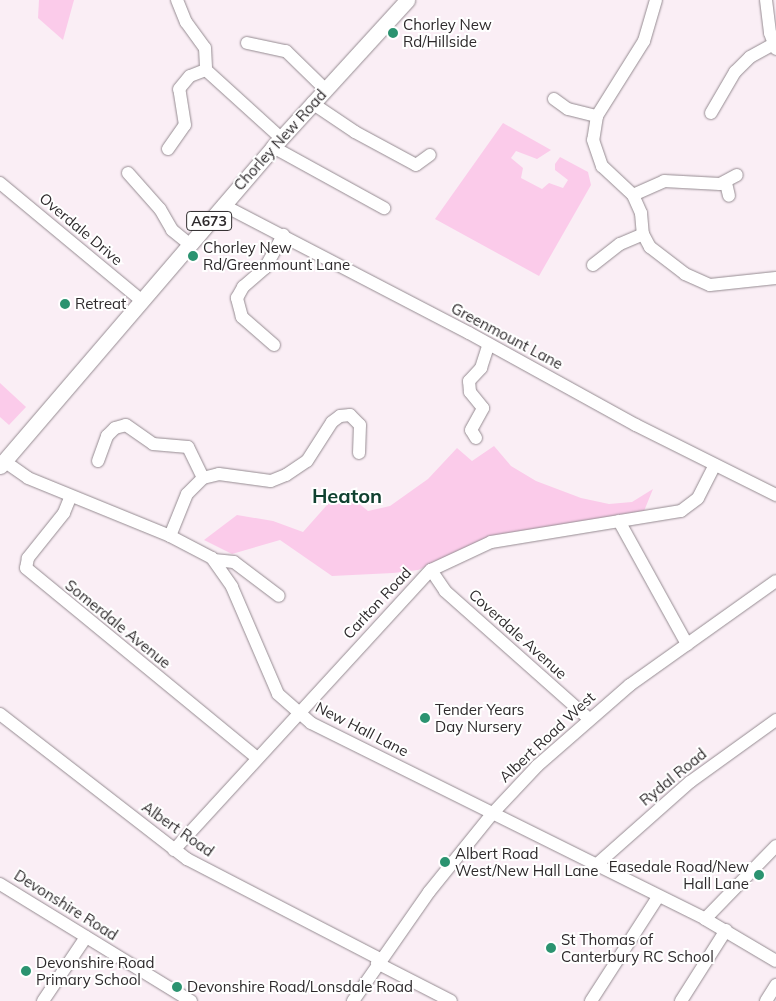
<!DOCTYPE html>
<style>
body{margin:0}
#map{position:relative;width:776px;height:1001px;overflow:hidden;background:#faeef5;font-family:Mulish,sans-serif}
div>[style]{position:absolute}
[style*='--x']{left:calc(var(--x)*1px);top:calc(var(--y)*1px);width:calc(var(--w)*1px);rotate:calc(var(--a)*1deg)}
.green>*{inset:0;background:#fbcbea}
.roads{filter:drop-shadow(0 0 1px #958b91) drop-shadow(0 0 1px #958b91)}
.minor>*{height:12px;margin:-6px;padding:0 6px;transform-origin:6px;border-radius:6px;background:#fff}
.major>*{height:15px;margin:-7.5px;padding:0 7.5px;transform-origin:7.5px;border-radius:7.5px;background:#fff}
.dots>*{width:14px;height:14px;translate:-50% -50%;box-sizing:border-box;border:2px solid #fff;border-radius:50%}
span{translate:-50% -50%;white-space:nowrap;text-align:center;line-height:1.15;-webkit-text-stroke:4px #fff;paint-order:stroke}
.shield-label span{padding:1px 4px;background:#fff;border:1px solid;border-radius:4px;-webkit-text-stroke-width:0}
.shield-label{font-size:14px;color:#2e2a2c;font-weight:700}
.poi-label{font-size:15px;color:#2e2a2c}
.left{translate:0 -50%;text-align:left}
.right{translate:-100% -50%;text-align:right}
.street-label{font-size:15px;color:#2e2a2c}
.district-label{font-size:20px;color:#104130;font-weight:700}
</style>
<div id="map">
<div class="green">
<i style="clip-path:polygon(39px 0,74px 0,63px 40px,38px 18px)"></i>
<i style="clip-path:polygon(503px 123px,551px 150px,537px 159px,516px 151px,511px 158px,523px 168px,521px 178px,542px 189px,549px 183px,563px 188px,568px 180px,555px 170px,555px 164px,560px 157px,588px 172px,591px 185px,539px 276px,435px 219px)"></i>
<i style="clip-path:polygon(0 383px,26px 407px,9px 425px,0 417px)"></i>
<i style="clip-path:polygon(494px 446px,511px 466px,536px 481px,581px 498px,609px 504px,632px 502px,653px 489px,644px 511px,493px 537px,418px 570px,393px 573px,332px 576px,280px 540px,232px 554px,204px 540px,237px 515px,273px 521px,303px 532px,335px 496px,342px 503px,357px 502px,368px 511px,390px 506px,428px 479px,457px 448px,472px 461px)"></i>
</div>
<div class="roads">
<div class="minor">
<i style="--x:177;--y:0;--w:24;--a:68"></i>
<i style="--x:186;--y:22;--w:32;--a:54"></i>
<i style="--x:205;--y:48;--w:22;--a:87"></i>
<i style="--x:206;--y:70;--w:101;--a:42.2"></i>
<i style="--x:656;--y:0;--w:43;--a:106.3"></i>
<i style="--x:644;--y:41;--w:89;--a:122.1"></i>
<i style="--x:597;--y:116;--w:24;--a:99"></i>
<i style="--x:593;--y:140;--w:28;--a:71"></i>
<i style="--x:602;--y:166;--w:42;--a:43.1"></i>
<i style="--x:633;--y:195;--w:20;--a:66"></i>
<i style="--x:641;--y:213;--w:21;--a:85"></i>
<i style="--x:643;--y:234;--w:15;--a:62"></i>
<i style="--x:650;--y:247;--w:44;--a:37.6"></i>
<i style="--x:685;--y:274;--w:27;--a:24"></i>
<i style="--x:710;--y:285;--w:66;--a:-6.1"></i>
<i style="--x:766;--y:0;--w:33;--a:83"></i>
<i style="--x:770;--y:33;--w:17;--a:69"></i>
<i style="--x:247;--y:43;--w:40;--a:12"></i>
<i style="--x:286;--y:51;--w:54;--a:44.3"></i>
<i style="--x:554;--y:99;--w:17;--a:36"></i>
<i style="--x:568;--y:109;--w:30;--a:14"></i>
<i style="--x:312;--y:103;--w:52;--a:34"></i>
<i style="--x:355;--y:132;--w:69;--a:28.4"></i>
<i style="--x:416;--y:165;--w:17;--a:-36"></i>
<i style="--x:711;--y:113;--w:48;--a:-59.7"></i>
<i style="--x:735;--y:72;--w:21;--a:-45"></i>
<i style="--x:750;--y:57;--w:26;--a:-29"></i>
<i style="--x:273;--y:147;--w:127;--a:28.8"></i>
<i style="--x:168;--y:149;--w:29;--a:-55"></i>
<i style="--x:185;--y:125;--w:36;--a:-99"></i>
<i style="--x:179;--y:89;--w:17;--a:-50"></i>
<i style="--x:190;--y:76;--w:17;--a:-21"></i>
<i style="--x:128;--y:173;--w:48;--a:48.4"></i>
<i style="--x:160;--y:209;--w:24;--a:60"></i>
<i style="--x:172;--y:230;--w:22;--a:39"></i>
<i style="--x:0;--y:183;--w:183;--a:39.7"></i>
<i style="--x:726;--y:183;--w:13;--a:77"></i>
<i style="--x:633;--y:195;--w:34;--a:-24"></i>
<i style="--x:664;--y:181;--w:56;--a:3.1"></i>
<i style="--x:720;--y:184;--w:19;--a:-28"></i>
<i style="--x:223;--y:205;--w:277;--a:27.5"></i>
<i style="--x:469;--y:333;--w:191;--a:28.9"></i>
<i style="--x:636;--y:425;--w:157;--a:26.6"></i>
<i style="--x:593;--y:265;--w:34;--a:-38"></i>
<i style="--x:620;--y:244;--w:25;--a:-23"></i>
<i style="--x:274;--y:345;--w:43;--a:-138.8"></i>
<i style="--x:242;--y:317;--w:20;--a:-105"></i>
<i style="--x:237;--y:298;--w:13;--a:-61"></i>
<i style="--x:243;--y:287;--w:29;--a:-41"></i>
<i style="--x:265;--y:268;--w:38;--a:-61"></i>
<i style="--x:476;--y:438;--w:9;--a:-122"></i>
<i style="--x:471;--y:430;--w:25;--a:-61"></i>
<i style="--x:483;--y:408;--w:21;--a:-129"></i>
<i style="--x:470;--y:392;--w:11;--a:-95"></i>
<i style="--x:469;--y:381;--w:18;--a:-47"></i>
<i style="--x:481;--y:368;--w:25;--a:-72"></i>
<i style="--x:4;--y:461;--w:29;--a:35"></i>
<i style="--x:28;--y:478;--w:153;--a:22.2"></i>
<i style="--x:170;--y:536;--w:47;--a:27.6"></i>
<i style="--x:212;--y:558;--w:35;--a:55"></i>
<i style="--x:232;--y:587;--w:116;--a:66.7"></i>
<i style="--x:278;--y:694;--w:44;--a:41.3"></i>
<i style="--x:311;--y:723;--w:440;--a:26.4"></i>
<i style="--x:705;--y:919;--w:82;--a:30.6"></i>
<i style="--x:98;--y:461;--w:27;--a:-70"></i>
<i style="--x:107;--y:436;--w:11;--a:-45"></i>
<i style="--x:115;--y:428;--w:11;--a:-15"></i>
<i style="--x:126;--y:425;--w:33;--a:35"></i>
<i style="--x:153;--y:444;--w:35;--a:5"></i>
<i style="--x:188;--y:447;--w:34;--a:64"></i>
<i style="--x:70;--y:498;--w:16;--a:112"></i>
<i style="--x:64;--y:513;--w:58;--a:128.7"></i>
<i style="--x:28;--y:558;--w:10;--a:101"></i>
<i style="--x:26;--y:568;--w:299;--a:39.4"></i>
<i style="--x:619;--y:521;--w:141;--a:61.1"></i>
<i style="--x:170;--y:536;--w:45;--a:-68"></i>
<i style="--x:187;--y:494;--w:23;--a:-45"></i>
<i style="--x:203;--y:478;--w:16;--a:-14"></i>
<i style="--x:219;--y:474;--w:52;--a:7.7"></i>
<i style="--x:271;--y:481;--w:16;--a:-22"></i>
<i style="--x:286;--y:475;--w:25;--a:-34"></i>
<i style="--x:307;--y:461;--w:46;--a:-57.3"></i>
<i style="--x:332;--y:422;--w:10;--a:-37"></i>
<i style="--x:340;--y:416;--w:10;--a:-6"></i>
<i style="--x:350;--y:415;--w:14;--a:45"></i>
<i style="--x:360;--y:425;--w:28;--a:92"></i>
<i style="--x:214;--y:560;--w:20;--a:6"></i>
<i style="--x:234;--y:562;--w:56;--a:37.1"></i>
<i style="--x:431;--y:570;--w:25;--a:56"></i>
<i style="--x:445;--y:591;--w:193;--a:41.6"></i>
<i style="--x:0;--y:714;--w:237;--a:37.8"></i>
<i style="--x:187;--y:859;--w:217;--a:27.4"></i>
<i style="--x:174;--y:850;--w:380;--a:-47.5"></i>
<i style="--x:431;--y:570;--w:66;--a:-25"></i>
<i style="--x:491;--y:542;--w:193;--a:-9.3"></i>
<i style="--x:681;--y:511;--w:21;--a:-37"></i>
<i style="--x:698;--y:498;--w:37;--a:-63"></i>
<i style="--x:595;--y:866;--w:127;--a:-41.5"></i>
<i style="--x:690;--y:782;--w:106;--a:-35.8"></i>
<i style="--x:0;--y:884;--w:224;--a:31.5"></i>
<i style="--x:705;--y:919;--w:102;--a:-45.8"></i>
<i style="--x:377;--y:963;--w:83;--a:27.2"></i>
<i style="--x:43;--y:1001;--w:77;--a:-56.1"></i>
<i style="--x:353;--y:1001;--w:133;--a:-55.1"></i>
<i style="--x:429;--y:892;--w:100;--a:-51.1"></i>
<i style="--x:492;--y:814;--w:66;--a:-46.8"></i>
<i style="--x:537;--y:766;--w:123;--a:-41.1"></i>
<i style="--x:630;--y:685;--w:179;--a:-35.5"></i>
<i style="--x:591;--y:1001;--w:124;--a:-57.2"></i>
<i style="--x:681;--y:1001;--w:84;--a:-57.6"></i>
<i style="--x:766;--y:1001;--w:19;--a:-58"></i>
</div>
<div class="major">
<i style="--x:0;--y:466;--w:420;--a:-49.4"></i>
<i style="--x:273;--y:147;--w:199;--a:-47.6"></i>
</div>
</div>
<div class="dots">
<i style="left:393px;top:33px;background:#2b9370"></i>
<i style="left:193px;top:256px;background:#2b9370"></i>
<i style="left:65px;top:304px;background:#2b9370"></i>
<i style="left:425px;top:718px;background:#2b9370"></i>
<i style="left:445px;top:862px;background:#2b9370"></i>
<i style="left:759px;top:875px;background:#2b9370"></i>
<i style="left:551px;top:948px;background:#2b9370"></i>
<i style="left:26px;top:971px;background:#2b9370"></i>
<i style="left:177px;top:987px;background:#2b9370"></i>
</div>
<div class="shield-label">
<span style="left:209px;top:221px">A673</span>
</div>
<div class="poi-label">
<span class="left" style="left:403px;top:33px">Chorley New<br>Rd/Hillside</span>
<span class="left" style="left:203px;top:256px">Chorley New<br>Rd/Greenmount Lane</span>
<span class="left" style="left:75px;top:304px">Retreat</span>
<span class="left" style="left:435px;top:718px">Tender Years<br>Day Nursery</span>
<span class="left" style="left:455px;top:862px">Albert Road<br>West/New Hall Lane</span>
<span class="right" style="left:749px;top:875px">Easedale Road/New<br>Hall Lane</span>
<span class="left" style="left:561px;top:948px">St Thomas of<br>Canterbury RC School</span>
<span class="left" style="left:36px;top:971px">Devonshire Road<br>Primary School</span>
<span class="left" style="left:187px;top:987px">Devonshire Road/Lonsdale Road</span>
</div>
<div class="street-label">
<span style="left:280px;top:140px;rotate:-48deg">Chorley New Road</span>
<span style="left:81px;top:229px;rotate:40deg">Overdale Drive</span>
<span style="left:507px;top:336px;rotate:28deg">Greenmount Lane</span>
<span style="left:377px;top:603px;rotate:-47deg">Carlton Road</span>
<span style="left:118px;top:624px;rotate:39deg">Somerdale Avenue</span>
<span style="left:518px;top:634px;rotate:42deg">Coverdale Avenue</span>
<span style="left:362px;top:729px;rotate:27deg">New Hall Lane</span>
<span style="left:547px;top:737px;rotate:-43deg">Albert Road West</span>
<span style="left:673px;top:777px;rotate:-39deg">Rydal Road</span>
<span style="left:178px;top:829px;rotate:35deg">Albert Road</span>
<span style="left:66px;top:905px;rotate:32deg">Devonshire Road</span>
</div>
<div class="district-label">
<span style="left:347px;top:495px">Heaton</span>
</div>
</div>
